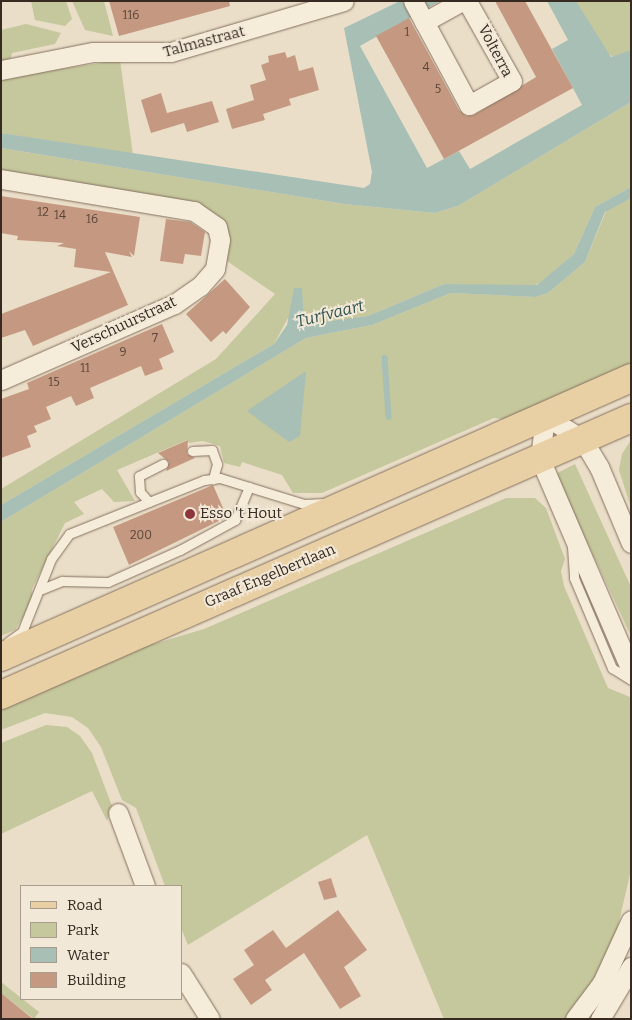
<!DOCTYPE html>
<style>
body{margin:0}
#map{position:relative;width:632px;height:1020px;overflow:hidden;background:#eadec8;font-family:Bitter,serif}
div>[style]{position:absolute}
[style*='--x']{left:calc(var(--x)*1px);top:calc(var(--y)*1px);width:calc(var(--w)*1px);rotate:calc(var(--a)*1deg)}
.green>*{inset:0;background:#c5c79c}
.water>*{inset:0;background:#a8bfb6}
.stream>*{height:5.5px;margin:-2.75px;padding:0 2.75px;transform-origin:2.75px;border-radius:2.75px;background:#a8bfb6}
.building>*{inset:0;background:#c59981}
.roads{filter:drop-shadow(0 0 1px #84705e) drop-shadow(0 0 1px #84705e)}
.service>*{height:9px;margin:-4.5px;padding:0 4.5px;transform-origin:4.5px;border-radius:4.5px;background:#f6ecda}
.minor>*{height:19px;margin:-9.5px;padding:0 9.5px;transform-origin:9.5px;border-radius:9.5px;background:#f6ecda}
.primary>*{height:28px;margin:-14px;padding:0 14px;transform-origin:14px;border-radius:14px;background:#e9cfa4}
.dots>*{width:14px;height:14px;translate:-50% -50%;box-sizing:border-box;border:2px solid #f2e8d7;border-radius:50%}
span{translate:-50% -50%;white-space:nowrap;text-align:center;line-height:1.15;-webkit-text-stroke:4px #f2e8d7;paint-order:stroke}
.number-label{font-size:12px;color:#5a4639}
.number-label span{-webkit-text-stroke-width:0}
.street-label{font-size:15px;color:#362a21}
.poi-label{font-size:15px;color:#362a21}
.left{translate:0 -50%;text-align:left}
.water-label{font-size:16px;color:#315450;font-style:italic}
.frame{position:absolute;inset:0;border:2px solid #362a21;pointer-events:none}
.legend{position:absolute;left:20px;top:885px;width:162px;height:115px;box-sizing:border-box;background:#f2e8d7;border:1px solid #a79c8e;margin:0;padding:6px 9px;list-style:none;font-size:15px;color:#362a21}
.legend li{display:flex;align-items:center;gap:10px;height:25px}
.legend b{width:25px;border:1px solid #a79c8e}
</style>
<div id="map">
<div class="green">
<i style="clip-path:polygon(31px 1px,66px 1px,72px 19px,65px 26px,35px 20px)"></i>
<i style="clip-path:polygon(72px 1px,104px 1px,113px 36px,85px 30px)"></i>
<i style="clip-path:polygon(576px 1px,631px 1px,631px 50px,616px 58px,606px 53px)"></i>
<i style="clip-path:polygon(26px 24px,61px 33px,55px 44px,12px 53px,10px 61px,1px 61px,1px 30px)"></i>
<i style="clip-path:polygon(120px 60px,133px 155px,1px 133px,1px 78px)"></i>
<i style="clip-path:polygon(631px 102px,631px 187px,595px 207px,574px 254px,541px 283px,529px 287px,444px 284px,368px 316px,320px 324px,288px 318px,274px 344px,1px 505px,1px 489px,216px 359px,275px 294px,227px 261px,228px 234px,220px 217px,200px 204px,1px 172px,1px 148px,344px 204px,435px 213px,458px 206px)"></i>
<i style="clip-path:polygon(631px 198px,631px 368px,511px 420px,494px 418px,322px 493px,293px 493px,282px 475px,242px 462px,240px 467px,224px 463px,220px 446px,203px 441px,189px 443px,187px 440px,117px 470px,135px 501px,114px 502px,102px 489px,74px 502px,84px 514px,65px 523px,32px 589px,33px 601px,15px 630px,1px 636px,1px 522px,306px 338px,372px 325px,451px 293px,535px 297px,548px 293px,585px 262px,607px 209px)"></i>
<i style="clip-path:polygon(631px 440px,631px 508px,619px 470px,622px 454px)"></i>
<i style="clip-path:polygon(575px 464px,631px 587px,631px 636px,555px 474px)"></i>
<i style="clip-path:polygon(506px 498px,535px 498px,546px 508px,565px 559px,561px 571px,564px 586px,608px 688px,630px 697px,631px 703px,631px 870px,617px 930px,606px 960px,567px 1019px,444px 1019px,367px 835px,188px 945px,181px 928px,181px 886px,165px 886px,136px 808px,122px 800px,101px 747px,88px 728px,72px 717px,45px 713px,1px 730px,1px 708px,61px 681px,130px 651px,204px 629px)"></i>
<i style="clip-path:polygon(46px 725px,67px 727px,80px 736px,92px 753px,112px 806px,107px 821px,92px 791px,1px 834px,1px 743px)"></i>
<i style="clip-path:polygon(1px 982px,39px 1012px,34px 1019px,1px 993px)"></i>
</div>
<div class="water">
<i style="clip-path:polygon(400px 1px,440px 1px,360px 46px,427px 168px,459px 151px,470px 169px,582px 105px,552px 49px,568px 40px,547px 1px,576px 1px,611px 57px,631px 50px,631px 102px,458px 206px,435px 213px,344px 204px,1px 148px,1px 133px,364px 188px,370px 184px,372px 172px,344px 28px)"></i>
<i style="clip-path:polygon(631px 187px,631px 198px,605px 212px,585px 262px,548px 293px,535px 297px,451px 293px,372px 325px,306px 338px,1px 522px,1px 505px,274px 344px,287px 325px,294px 288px,302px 288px,304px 322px,309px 324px,368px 316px,444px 284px,537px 285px,574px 254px,595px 207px)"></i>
<i style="clip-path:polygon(306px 371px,300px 436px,289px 442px,247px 411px)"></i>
</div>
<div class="stream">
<i style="--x:385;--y:358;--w:59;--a:86.1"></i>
</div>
<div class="building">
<i style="clip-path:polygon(109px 1px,229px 1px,230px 6px,119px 36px)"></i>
<i style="clip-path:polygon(495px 1px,525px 1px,573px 88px,444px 159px,376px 36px,409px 18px,459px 110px,466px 116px,474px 115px,536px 77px)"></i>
<i style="clip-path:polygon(285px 52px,287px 58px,295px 55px,299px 71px,313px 67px,319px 90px,289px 99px,291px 105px,263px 114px,265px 120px,232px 129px,226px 109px,254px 100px,250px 85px,266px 80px,261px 65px,269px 62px,268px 56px)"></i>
<i style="clip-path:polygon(161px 93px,167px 113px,212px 101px,219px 122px,187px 132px,184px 123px,151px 133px,141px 100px)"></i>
<i style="clip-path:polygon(1px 196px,140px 217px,134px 256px,129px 251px,132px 257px,105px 252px,128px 305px,33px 346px,25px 330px,1px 338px,1px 314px,111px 272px,74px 267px,76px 249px,57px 246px,64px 243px,17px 240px,18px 236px,1px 233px)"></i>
<i style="clip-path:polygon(166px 219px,190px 222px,205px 232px,201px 256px,185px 254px,183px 264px,160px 261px)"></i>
<i style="clip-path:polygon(225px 279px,250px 307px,226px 334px,223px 331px,211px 342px,186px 314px)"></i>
<i style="clip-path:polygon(162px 324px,174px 352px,159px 359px,163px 369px,145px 376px,141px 366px,90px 388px,94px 398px,76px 406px,71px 396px,46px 407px,51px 419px,34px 426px,37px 432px,27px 436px,31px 447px,1px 458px,1px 399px,29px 389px,27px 383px)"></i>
<i style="clip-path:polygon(188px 440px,187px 454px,195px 458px,166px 471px,169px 462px,158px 453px)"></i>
<i style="clip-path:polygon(213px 485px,227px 517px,129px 565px,113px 527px)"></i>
<i style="clip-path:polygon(331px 878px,337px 897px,324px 900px,318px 882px)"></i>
<i style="clip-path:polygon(338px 910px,367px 950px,344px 967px,361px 996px,340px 1009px,304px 953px,265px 980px,272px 990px,251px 1005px,233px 979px,254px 965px,244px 950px,273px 930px,286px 948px)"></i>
<i style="clip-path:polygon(1px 993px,33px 1019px,1px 1019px)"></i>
</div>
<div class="roads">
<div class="service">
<i style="--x:192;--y:451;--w:20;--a:-3"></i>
<i style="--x:212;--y:450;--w:15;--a:70"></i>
<i style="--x:217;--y:464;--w:16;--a:105"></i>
<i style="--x:149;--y:502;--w:13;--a:-132"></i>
<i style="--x:140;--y:492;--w:16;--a:-94"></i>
<i style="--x:139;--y:476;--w:27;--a:-27"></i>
<i style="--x:572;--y:547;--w:31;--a:86"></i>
<i style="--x:574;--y:578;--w:98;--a:67.1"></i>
<i style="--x:612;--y:668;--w:22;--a:32"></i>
<i style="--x:42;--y:589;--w:22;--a:-22"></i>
<i style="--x:62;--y:581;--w:46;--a:1.2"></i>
<i style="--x:108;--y:582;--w:79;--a:-24"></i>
<i style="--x:180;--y:550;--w:63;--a:-28.6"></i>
<i style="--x:235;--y:520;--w:36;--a:-67"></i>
<i style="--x:8;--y:642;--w:17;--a:-36"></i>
<i style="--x:22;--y:632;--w:79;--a:-68.3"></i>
<i style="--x:51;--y:559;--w:31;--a:-54"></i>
<i style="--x:69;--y:534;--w:145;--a:-21.8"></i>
<i style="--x:204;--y:480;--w:16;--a:-7"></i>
<i style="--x:220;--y:478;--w:88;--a:17.2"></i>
<i style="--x:304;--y:504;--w:21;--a:-3"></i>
</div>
<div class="minor">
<i style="--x:413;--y:1;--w:118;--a:61.7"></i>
<i style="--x:469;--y:105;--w:49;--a:-29.2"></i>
<i style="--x:512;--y:81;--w:92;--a:-119.4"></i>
<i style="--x:424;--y:22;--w:43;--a:-28.9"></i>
<i style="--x:1;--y:70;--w:94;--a:-11.1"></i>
<i style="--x:93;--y:52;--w:78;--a:0"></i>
<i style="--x:171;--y:52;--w:180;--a:-16.4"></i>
<i style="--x:1;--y:179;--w:196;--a:9.4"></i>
<i style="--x:194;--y:211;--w:28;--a:35"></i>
<i style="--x:217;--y:227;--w:13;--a:77"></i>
<i style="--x:220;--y:240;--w:29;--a:100"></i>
<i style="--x:215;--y:269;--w:23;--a:131"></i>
<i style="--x:200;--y:286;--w:32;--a:145"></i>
<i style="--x:174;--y:304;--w:189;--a:156.3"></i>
<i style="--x:631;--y:543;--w:82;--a:-112.8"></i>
<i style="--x:599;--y:467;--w:33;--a:-121"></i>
<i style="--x:582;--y:439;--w:44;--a:-148.1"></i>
<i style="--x:545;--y:416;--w:43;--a:96.6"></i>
<i style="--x:540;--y:459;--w:230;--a:66.7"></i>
<i style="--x:118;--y:813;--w:78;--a:69.7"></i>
<i style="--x:181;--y:973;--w:54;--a:57.8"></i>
<i style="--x:575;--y:1019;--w:45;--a:-53.1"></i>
<i style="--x:602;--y:983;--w:69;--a:-65.3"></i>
<i style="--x:600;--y:1019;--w:61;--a:-59.2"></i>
</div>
<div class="primary">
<i style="--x:1;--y:657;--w:689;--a:-23.89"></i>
<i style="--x:1;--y:695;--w:688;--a:-23.73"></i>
</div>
</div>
<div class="dots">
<i style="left:190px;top:514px;background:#8e343b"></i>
</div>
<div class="number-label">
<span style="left:131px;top:16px">116</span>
<span style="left:407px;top:33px">1</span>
<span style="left:426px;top:68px">4</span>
<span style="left:438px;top:90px">5</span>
<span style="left:43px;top:213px">12</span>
<span style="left:60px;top:216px">14</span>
<span style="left:92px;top:220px">16</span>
<span style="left:155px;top:339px">7</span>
<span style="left:123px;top:353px">9</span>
<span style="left:85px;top:369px">11</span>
<span style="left:54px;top:383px">15</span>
<span style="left:141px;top:536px">200</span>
</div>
<div class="street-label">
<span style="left:204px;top:42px;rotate:-15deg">Talmastraat</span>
<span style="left:495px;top:51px;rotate:62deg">Volterra</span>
<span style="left:124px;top:325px;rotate:-25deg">Verschuurstraat</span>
<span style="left:270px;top:576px;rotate:-23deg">Graaf Engelbertlaan</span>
</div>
<div class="poi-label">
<span class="left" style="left:200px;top:514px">Esso 't Hout</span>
</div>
<div class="water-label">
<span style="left:330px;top:314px;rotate:-14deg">Turfvaart</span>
</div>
<div class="frame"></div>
<ul class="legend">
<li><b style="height:6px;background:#e9cfa4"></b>Road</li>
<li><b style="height:14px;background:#c5c79c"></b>Park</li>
<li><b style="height:14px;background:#a8bfb6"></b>Water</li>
<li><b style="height:14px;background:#c59981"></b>Building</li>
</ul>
</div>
